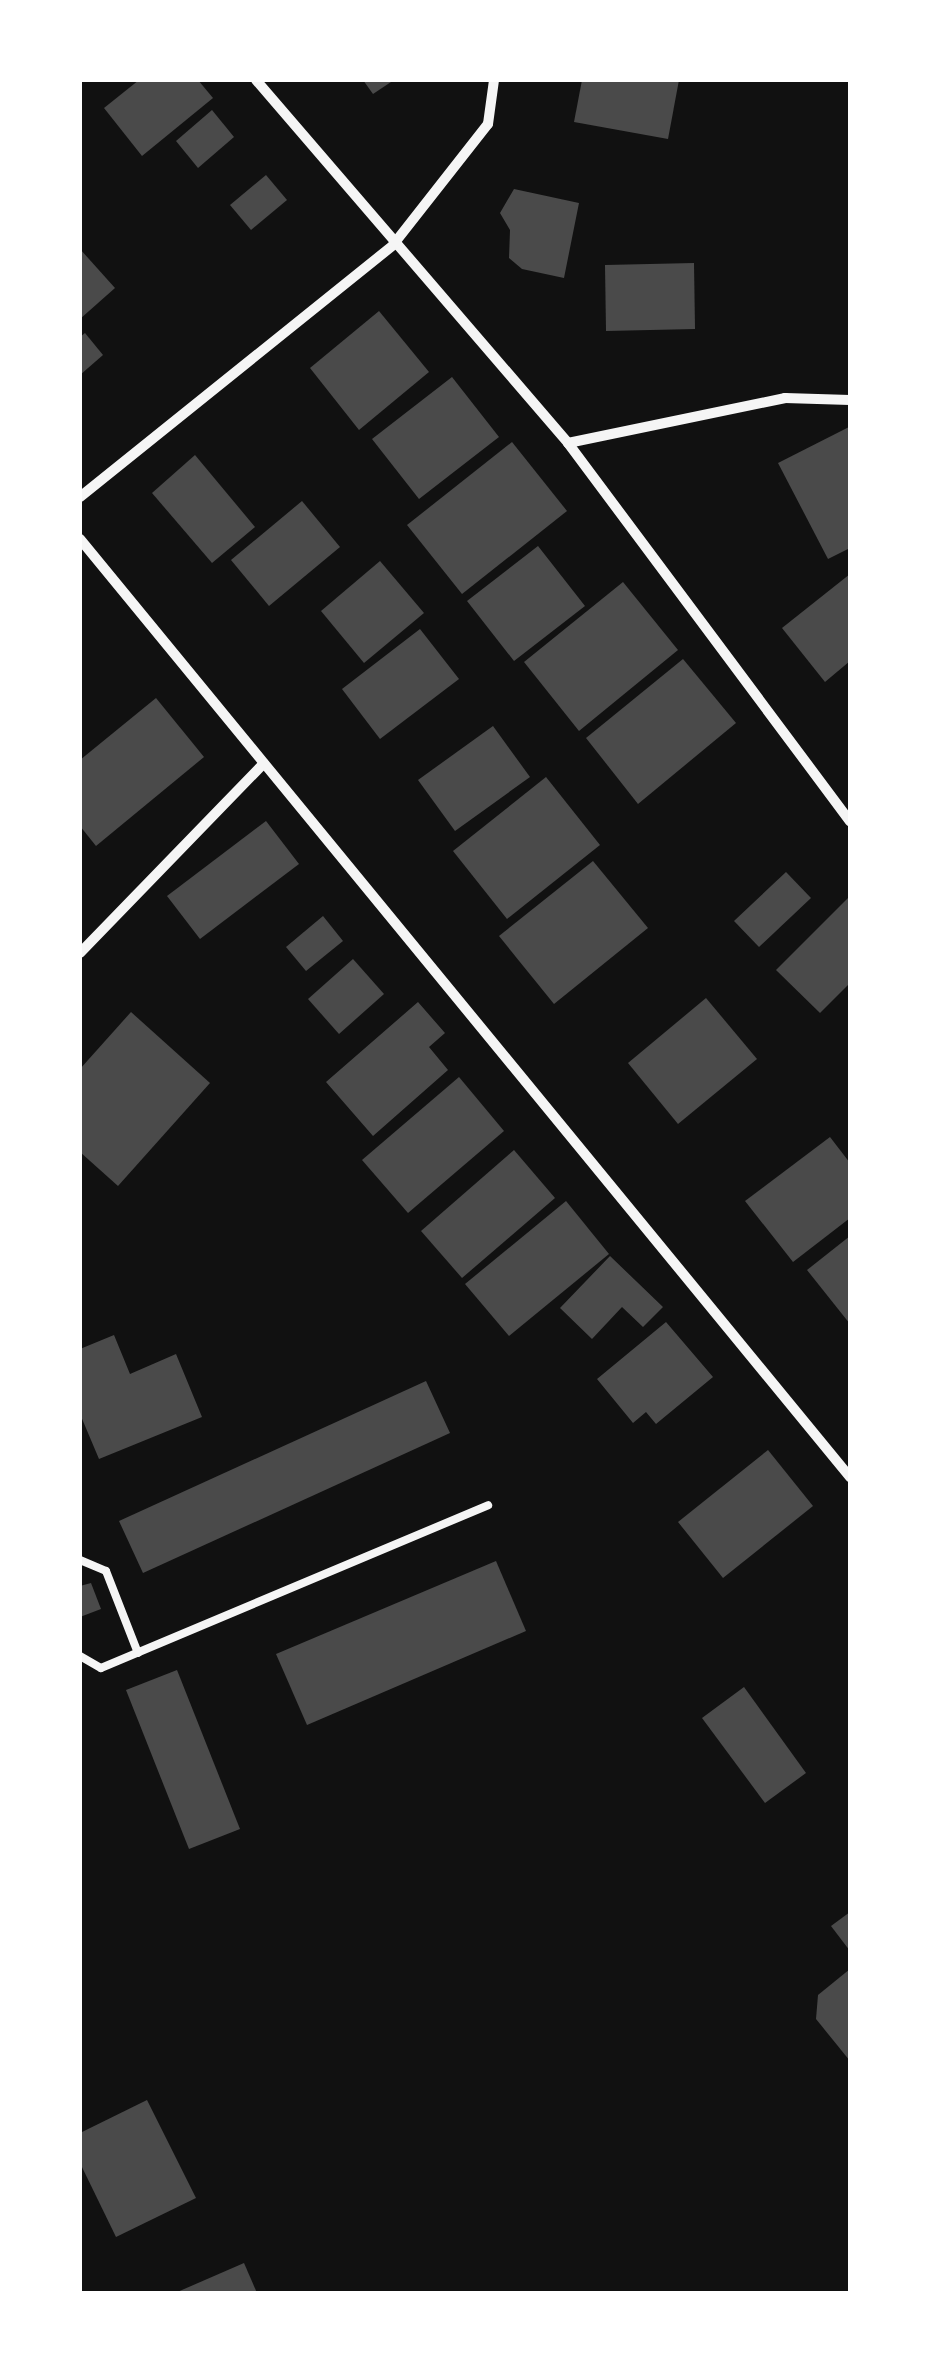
<!DOCTYPE html>
<style>
body{margin:0}
#map{position:relative;width:930px;height:2373px;overflow:hidden;background:#111;font-family:"Sofia Sans Condensed",sans-serif}
div>[style]{position:absolute}
[style*='--x']{left:calc(var(--x)*1px);top:calc(var(--y)*1px);width:calc(var(--w)*1px);rotate:calc(var(--a)*1deg)}
.building>*{inset:0;background:#4a4a4a}
.service>*{height:8px;margin:-4px;padding:0 4px;transform-origin:4px;border-radius:4px;background:#f5f5f5}
.minor>*{height:10px;margin:-5px;padding:0 5px;transform-origin:5px;border-radius:5px;background:#f5f5f5}
span{translate:-50% -50%;white-space:nowrap;text-align:center;line-height:1.15;-webkit-text-stroke:8px #fff;paint-order:stroke}
.frame{position:absolute;inset:0;border:82px solid #fff;pointer-events:none}
</style>
<div id="map">
<div class="building">
<i style="clip-path:polygon(139px 80px,198px 80px,213px 98px,142px 156px,104px 108px)"></i>
<i style="clip-path:polygon(363px 80px,394px 80px,373px 94px)"></i>
<i style="clip-path:polygon(582px 80px,679px 80px,668px 139px,574px 122px)"></i>
<i style="clip-path:polygon(212px 110px,234px 137px,198px 168px,176px 141px)"></i>
<i style="clip-path:polygon(266px 175px,287px 200px,251px 230px,230px 205px)"></i>
<i style="clip-path:polygon(514px 189px,579px 203px,564px 278px,522px 269px,509px 258px,510px 230px,500px 213px)"></i>
<i style="clip-path:polygon(80px 249px,115px 288px,80px 319px)"></i>
<i style="clip-path:polygon(694px 263px,695px 329px,606px 331px,605px 265px)"></i>
<i style="clip-path:polygon(379px 311px,429px 372px,359px 430px,310px 368px)"></i>
<i style="clip-path:polygon(85px 333px,103px 355px,80px 375px,80px 337px)"></i>
<i style="clip-path:polygon(452px 377px,499px 437px,419px 499px,372px 439px)"></i>
<i style="clip-path:polygon(849px 427px,850px 548px,828px 559px,778px 463px)"></i>
<i style="clip-path:polygon(512px 442px,567px 511px,462px 594px,407px 525px)"></i>
<i style="clip-path:polygon(195px 455px,255px 527px,212px 563px,152px 493px)"></i>
<i style="clip-path:polygon(302px 501px,340px 547px,269px 606px,231px 560px)"></i>
<i style="clip-path:polygon(538px 546px,585px 606px,514px 661px,467px 601px)"></i>
<i style="clip-path:polygon(380px 561px,424px 613px,364px 663px,321px 611px)"></i>
<i style="clip-path:polygon(850px 574px,850px 661px,825px 682px,782px 628px)"></i>
<i style="clip-path:polygon(623px 582px,678px 650px,579px 731px,524px 662px)"></i>
<i style="clip-path:polygon(420px 629px,459px 679px,380px 739px,342px 689px)"></i>
<i style="clip-path:polygon(683px 659px,736px 723px,638px 804px,586px 738px)"></i>
<i style="clip-path:polygon(156px 698px,204px 757px,96px 846px,80px 826px,80px 760px)"></i>
<i style="clip-path:polygon(493px 726px,530px 777px,455px 831px,418px 780px)"></i>
<i style="clip-path:polygon(546px 777px,600px 845px,507px 919px,453px 851px)"></i>
<i style="clip-path:polygon(266px 821px,299px 864px,200px 939px,167px 896px)"></i>
<i style="clip-path:polygon(593px 861px,648px 928px,554px 1004px,499px 936px)"></i>
<i style="clip-path:polygon(786px 872px,811px 898px,759px 947px,734px 921px)"></i>
<i style="clip-path:polygon(850px 896px,850px 983px,820px 1013px,776px 970px)"></i>
<i style="clip-path:polygon(323px 916px,343px 941px,306px 971px,286px 947px)"></i>
<i style="clip-path:polygon(353px 959px,384px 994px,339px 1034px,308px 999px)"></i>
<i style="clip-path:polygon(706px 998px,757px 1059px,678px 1124px,628px 1063px)"></i>
<i style="clip-path:polygon(418px 1002px,445px 1033px,429px 1047px,448px 1070px,373px 1136px,326px 1082px)"></i>
<i style="clip-path:polygon(131px 1012px,210px 1083px,118px 1186px,80px 1152px,80px 1069px)"></i>
<i style="clip-path:polygon(459px 1077px,504px 1131px,408px 1213px,362px 1160px)"></i>
<i style="clip-path:polygon(830px 1137px,850px 1163px,850px 1218px,793px 1262px,745px 1201px)"></i>
<i style="clip-path:polygon(514px 1150px,555px 1198px,462px 1278px,421px 1231px)"></i>
<i style="clip-path:polygon(566px 1201px,609px 1254px,509px 1336px,465px 1284px)"></i>
<i style="clip-path:polygon(850px 1236px,850px 1324px,807px 1270px)"></i>
<i style="clip-path:polygon(610px 1256px,663px 1307px,643px 1327px,622px 1307px,592px 1339px,560px 1308px)"></i>
<i style="clip-path:polygon(666px 1322px,713px 1377px,656px 1424px,646px 1412px,633px 1423px,597px 1379px)"></i>
<i style="clip-path:polygon(114px 1335px,130px 1374px,176px 1354px,202px 1417px,99px 1459px,80px 1414px,80px 1349px)"></i>
<i style="clip-path:polygon(426px 1381px,450px 1433px,143px 1573px,119px 1521px)"></i>
<i style="clip-path:polygon(768px 1450px,813px 1506px,723px 1578px,678px 1522px)"></i>
<i style="clip-path:polygon(496px 1561px,526px 1631px,307px 1725px,276px 1654px)"></i>
<i style="clip-path:polygon(91px 1583px,101px 1609px,80px 1617px,80px 1586px)"></i>
<i style="clip-path:polygon(177px 1670px,240px 1829px,189px 1849px,126px 1690px)"></i>
<i style="clip-path:polygon(744px 1687px,806px 1773px,765px 1803px,702px 1718px)"></i>
<i style="clip-path:polygon(850px 1912px,850px 1951px,831px 1926px)"></i>
<i style="clip-path:polygon(850px 1969px,850px 2061px,816px 2019px,818px 1995px)"></i>
<i style="clip-path:polygon(147px 2100px,196px 2198px,116px 2237px,80px 2163px,80px 2133px)"></i>
<i style="clip-path:polygon(244px 2263px,257px 2293px,175px 2293px)"></i>
</div>
<div class="service">
<i style="--x:80;--y:1560;--w:28;--a:23"></i>
<i style="--x:106;--y:1571;--w:88;--a:68.7"></i>
<i style="--x:80;--y:1656;--w:24;--a:30"></i>
<i style="--x:101;--y:1668;--w:420;--a:-22.8"></i>
</div>
<div class="minor">
<i style="--x:256;--y:80;--w:479;--a:49.3"></i>
<i style="--x:568;--y:443;--w:472;--a:53.3"></i>
<i style="--x:568;--y:443;--w:222;--a:-11.7"></i>
<i style="--x:785;--y:398;--w:65;--a:1.8"></i>
<i style="--x:80;--y:497;--w:402;--a:-38.8"></i>
<i style="--x:393;--y:245;--w:154;--a:-51.9"></i>
<i style="--x:488;--y:124;--w:44;--a:-82.2"></i>
<i style="--x:80;--y:539;--w:1214;--a:50.62"></i>
<i style="--x:80;--y:953;--w:264;--a:-45.9"></i>
</div>
<div class="frame"></div>
</div>
